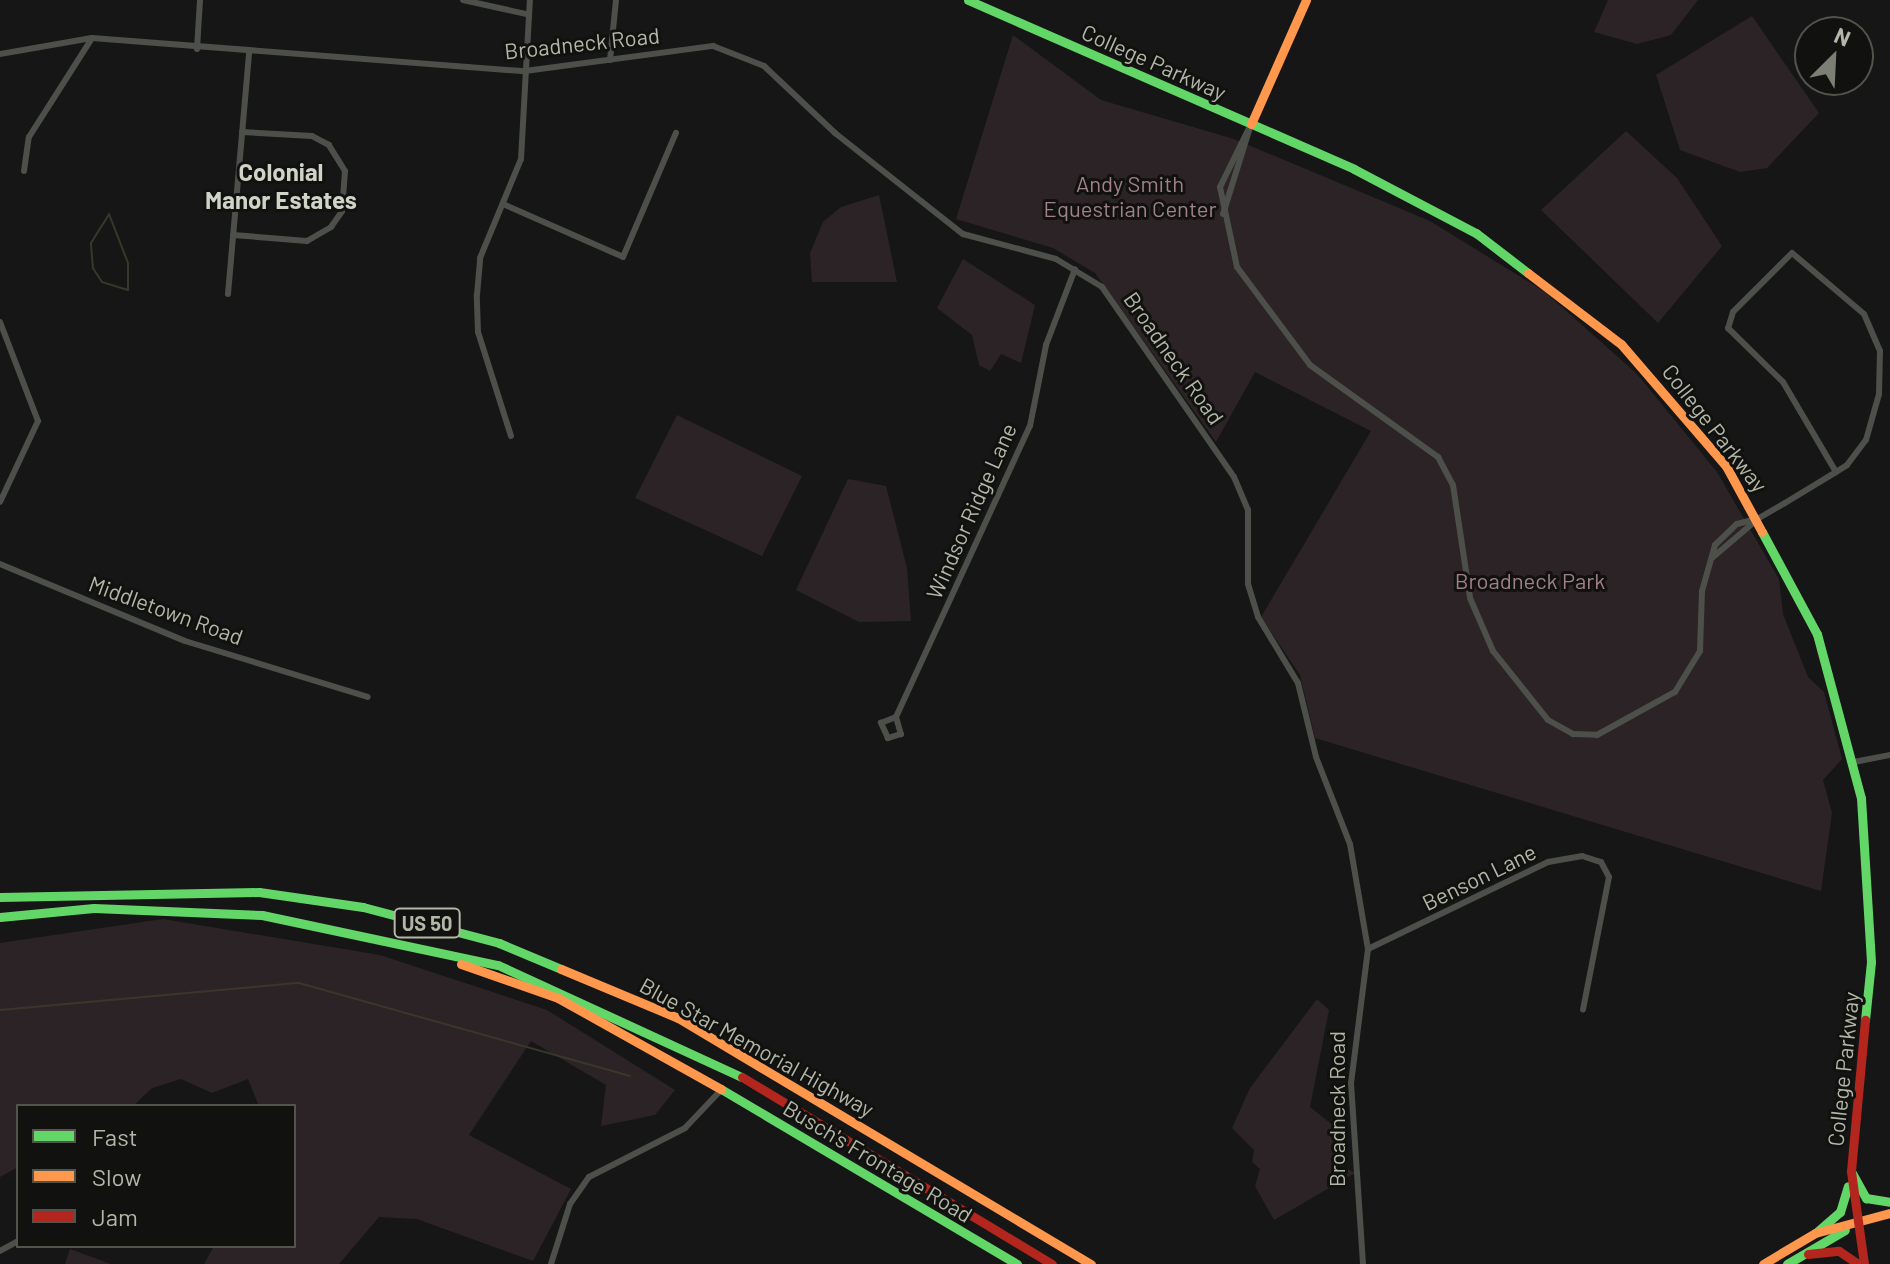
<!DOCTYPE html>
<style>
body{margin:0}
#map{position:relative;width:1890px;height:1264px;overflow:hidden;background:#161616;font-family:Barlow,sans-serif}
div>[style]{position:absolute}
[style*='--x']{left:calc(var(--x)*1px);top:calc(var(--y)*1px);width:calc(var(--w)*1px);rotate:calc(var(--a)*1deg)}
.green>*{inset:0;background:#2c2326}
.stream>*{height:2px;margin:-1px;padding:0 1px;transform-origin:1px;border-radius:1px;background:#37382a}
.street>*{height:6px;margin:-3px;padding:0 3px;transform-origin:3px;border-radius:3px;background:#4d4f4a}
.fast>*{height:9px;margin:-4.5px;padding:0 4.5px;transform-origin:4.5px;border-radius:4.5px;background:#63d668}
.slow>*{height:9px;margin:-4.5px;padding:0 4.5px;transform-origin:4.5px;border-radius:4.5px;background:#ff974d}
.jam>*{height:9px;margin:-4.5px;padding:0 4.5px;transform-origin:4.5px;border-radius:4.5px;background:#b3261e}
span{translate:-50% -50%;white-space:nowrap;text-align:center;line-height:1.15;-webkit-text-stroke:6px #111210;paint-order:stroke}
.shield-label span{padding:2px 6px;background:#111210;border:2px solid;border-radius:6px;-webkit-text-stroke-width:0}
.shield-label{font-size:20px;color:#b3b7a7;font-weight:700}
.street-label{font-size:22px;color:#b3b7a7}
.park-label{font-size:22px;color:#a17f8b}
.neighbourhood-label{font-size:24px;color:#d0d3c8;font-weight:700}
.legend{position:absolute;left:16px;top:1104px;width:280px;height:144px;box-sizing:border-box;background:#111210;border:2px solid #52544c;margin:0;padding:10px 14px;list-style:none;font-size:24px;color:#b3b7a7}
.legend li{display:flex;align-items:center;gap:16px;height:40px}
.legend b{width:40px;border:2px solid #52544c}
.north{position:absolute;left:1794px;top:16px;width:80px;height:80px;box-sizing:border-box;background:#111210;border:2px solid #52544c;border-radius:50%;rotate:24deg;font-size:22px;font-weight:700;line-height:32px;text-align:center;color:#b3b7a7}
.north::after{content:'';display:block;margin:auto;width:28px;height:36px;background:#7c7f74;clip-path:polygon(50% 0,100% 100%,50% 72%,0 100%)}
</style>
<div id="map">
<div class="green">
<i style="clip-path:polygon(1608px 0,1698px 0,1671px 35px,1637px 44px,1594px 32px)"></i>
<i style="clip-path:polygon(1752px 16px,1819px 113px,1767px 168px,1740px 172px,1680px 150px,1656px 75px)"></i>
<i style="clip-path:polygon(1013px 35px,1101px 100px,1234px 139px,1430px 221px,1545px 292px,1637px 374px,1717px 472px,1779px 579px,1783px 614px,1808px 677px,1824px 692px,1842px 759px,1823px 780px,1832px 813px,1821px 891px,1315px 738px,1300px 675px,1261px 617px,1371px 431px,1255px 372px,1216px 442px,1095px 273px,1053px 248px,956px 219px)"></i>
<i style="clip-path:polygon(1626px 131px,1677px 178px,1722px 246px,1658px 323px,1541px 210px)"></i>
<i style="clip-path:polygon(879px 195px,897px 282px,812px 282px,810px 253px,823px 222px,841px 207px)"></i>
<i style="clip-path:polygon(963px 259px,1035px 305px,1021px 363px,1001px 354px,990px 371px,979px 365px,972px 335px,937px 308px)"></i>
<i style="clip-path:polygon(677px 415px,802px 476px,762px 556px,635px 498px)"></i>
<i style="clip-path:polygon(848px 479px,886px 486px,907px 568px,911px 621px,859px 622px,796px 590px)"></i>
<i style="clip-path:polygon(163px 919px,380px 955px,547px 1010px,675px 1090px,655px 1115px,601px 1126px,606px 1085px,531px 1041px,469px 1135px,571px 1189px,533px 1261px,417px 1219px,379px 1217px,339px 1264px,204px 1264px,214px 1246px,294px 1246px,294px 1106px,259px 1106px,248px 1079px,212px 1093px,181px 1079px,152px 1088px,133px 1106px,18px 1106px,18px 1167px,0 1177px,0 943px)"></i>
<i style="clip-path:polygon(1317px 999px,1329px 1010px,1310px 1107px,1335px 1127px,1345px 1147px,1341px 1165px,1355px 1173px,1274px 1220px,1255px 1186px,1260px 1169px,1252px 1162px,1254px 1150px,1232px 1128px,1250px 1088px)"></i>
<i style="clip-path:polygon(70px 1249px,111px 1264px,65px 1264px)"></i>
</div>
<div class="stream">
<i style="--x:109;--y:214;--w:53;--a:68.8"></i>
<i style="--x:128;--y:263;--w:27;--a:90"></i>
<i style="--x:128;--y:290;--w:27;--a:-163"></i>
<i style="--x:102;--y:282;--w:17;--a:-123"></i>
<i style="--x:93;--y:268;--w:25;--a:-95"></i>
<i style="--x:91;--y:243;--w:34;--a:-58"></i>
<i style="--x:0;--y:1010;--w:300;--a:-5.2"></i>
<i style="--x:299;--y:983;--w:344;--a:15.7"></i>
</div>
<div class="street">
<i style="--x:463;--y:0;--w:65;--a:12.5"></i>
<i style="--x:197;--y:49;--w:49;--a:-86.5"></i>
<i style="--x:0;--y:54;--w:93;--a:-9.9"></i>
<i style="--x:92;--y:38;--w:434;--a:4.4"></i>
<i style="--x:525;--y:71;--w:190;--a:-7.6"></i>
<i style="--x:713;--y:46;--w:55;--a:21.4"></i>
<i style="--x:764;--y:66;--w:98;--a:43.3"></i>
<i style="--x:835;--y:133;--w:163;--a:38.3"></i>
<i style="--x:963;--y:234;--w:96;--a:15"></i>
<i style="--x:1056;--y:259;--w:54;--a:31.3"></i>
<i style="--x:1102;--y:287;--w:231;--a:55.2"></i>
<i style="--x:1234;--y:477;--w:36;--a:67"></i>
<i style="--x:1248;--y:510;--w:74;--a:90"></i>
<i style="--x:1248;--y:584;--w:34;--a:73"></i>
<i style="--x:1258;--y:617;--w:77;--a:58.8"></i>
<i style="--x:1298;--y:683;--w:76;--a:76.3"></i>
<i style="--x:1316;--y:757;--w:93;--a:68.7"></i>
<i style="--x:1350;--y:844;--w:107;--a:80.3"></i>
<i style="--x:1368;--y:949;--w:135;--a:97.2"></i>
<i style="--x:1351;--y:1083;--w:181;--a:86.2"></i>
<i style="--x:610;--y:60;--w:60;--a:-84.3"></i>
<i style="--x:1251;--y:124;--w:70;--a:116.2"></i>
<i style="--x:1220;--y:187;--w:82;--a:78"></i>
<i style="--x:1237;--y:267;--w:122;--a:53.3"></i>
<i style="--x:1310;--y:365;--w:158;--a:35.7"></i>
<i style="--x:1438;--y:457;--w:32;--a:62"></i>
<i style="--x:1453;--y:485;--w:114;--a:81.4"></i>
<i style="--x:1470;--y:598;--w:58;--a:66.5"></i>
<i style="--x:1493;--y:651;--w:88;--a:51.4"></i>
<i style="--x:1548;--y:720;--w:29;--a:29"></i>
<i style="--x:1573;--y:734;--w:24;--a:2"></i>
<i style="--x:1597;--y:735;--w:89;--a:-28.9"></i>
<i style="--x:1675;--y:692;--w:48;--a:-58.6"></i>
<i style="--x:1700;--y:651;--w:60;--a:-88.1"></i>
<i style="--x:1702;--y:591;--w:48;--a:-74.2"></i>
<i style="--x:1715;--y:545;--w:30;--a:-44"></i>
<i style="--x:1737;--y:524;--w:23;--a:-15"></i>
<i style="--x:24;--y:171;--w:34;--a:-82"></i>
<i style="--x:29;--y:137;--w:117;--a:-57.5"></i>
<i style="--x:503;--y:204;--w:131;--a:23.8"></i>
<i style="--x:623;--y:257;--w:135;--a:-66.9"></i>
<i style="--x:1223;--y:214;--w:94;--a:-72.7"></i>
<i style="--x:233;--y:235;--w:74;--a:4.6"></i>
<i style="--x:307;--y:241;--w:28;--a:-30"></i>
<i style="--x:331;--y:227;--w:19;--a:-55"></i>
<i style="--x:342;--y:211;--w:40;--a:-85.7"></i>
<i style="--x:345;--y:171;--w:31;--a:-122"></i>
<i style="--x:329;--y:145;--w:19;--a:-152"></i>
<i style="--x:312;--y:136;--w:70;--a:-176.7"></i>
<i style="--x:228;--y:294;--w:241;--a:-85"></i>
<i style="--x:0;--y:322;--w:106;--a:69"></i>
<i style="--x:38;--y:421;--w:89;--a:115.1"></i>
<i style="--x:511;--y:436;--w:109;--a:-107.6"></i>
<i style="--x:478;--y:332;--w:37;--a:-92"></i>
<i style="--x:477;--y:295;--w:37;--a:-85"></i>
<i style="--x:480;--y:258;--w:107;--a:-67.5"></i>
<i style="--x:521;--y:159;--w:159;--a:-86.8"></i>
<i style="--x:1712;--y:558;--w:62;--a:-40.4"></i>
<i style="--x:1759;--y:518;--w:30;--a:-30"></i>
<i style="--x:1785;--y:503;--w:60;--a:-31.3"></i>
<i style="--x:1836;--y:472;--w:13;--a:-32"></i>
<i style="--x:1847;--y:465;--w:31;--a:-53"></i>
<i style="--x:1866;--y:440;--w:48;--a:-74.2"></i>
<i style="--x:1879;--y:394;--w:43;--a:-88.7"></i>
<i style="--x:1880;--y:351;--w:40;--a:-113.4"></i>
<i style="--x:1864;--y:314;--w:94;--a:-139.7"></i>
<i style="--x:1792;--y:253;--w:83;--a:135"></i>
<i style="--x:1733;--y:312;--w:17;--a:107"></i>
<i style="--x:1728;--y:328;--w:77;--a:44.5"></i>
<i style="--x:1783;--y:382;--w:104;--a:59.5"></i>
<i style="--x:0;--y:564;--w:200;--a:22.6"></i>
<i style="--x:185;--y:641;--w:191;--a:17"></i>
<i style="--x:896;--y:717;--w:18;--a:74"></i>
<i style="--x:901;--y:734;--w:14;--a:163"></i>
<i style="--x:888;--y:738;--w:17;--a:-115"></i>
<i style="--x:881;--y:723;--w:16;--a:-22"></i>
<i style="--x:896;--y:717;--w:320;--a:-65.3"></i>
<i style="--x:1030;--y:426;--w:83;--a:-78.8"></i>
<i style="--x:1046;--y:345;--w:81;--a:-69.1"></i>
<i style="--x:1854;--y:762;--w:37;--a:-11"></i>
<i style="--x:1368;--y:949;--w:200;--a:-25.8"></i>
<i style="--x:1548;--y:862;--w:35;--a:-10"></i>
<i style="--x:1582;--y:856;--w:20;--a:18"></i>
<i style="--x:1601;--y:862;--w:17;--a:62"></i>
<i style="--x:1609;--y:877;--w:135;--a:101.1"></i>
<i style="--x:0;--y:1251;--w:21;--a:-29"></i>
<i style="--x:551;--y:1264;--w:63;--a:-72.4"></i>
<i style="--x:570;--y:1204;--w:33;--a:-55"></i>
<i style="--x:589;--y:1177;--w:108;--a:-27"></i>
<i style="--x:685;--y:1128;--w:52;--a:-46.5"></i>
</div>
<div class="fast">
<i style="--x:968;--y:0;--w:421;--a:23.6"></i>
<i style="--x:1354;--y:169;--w:138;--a:27.7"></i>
<i style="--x:1476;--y:233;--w:66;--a:37.6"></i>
<i style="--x:1762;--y:532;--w:116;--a:61.7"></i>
<i style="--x:1817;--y:634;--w:170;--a:75"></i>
<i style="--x:1861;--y:798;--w:164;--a:86.5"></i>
<i style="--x:1871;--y:962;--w:58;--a:95.9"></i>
<i style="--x:0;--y:897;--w:259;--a:-1.1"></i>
<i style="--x:259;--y:892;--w:105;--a:8.2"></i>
<i style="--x:363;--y:907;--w:141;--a:14.8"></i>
<i style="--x:499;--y:943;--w:67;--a:22.8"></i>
<i style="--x:0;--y:917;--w:94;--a:-5.5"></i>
<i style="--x:94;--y:908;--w:168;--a:2.4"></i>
<i style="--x:262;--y:915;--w:241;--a:12"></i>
<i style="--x:498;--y:965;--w:268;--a:24.7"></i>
<i style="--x:721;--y:1089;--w:344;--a:30.6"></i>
<i style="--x:1852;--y:1173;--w:29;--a:61"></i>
<i style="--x:1866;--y:1198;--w:24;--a:9"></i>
<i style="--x:1818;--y:1231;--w:29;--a:-41"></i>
<i style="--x:1840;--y:1212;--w:27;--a:-73"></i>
<i style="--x:1787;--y:1264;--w:67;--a:-30.4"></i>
</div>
<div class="slow">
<i style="--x:1251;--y:124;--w:136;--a:-66.1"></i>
<i style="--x:1528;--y:273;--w:117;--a:37.4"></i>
<i style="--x:1621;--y:344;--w:161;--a:49.3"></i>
<i style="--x:1726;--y:466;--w:75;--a:61.4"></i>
<i style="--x:461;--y:964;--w:103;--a:19.3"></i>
<i style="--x:558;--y:998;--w:187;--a:29.2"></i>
<i style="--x:561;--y:969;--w:127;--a:22.7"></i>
<i style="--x:678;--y:1018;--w:481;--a:30.8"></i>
<i style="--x:1763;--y:1264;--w:61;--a:-30.8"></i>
<i style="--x:1815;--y:1233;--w:78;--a:-14.9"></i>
</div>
<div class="jam">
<i style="--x:742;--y:1077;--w:362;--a:31.1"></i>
<i style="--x:1808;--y:1254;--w:31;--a:-6"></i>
<i style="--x:1839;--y:1251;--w:23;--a:34"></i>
<i style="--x:1864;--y:1264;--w:94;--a:-98"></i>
<i style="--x:1851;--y:1171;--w:152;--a:-84.7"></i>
</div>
<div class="shield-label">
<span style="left:427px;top:923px">US 50</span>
</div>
<div class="street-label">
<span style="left:582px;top:43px;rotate:-6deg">Broadneck Road</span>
<span style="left:1154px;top:62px;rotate:24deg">College Parkway</span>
<span style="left:1174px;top:358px;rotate:55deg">Broadneck Road</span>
<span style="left:1715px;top:428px;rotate:52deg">College Parkway</span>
<span style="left:971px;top:511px;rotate:-66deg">Windsor Ridge Lane</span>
<span style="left:166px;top:610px;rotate:20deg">Middletown Road</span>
<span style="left:1479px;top:877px;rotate:-26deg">Benson Lane</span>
<span style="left:757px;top:1047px;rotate:29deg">Blue Star Memorial Highway</span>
<span style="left:1843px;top:1069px;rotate:-84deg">College Parkway</span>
<span style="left:1337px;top:1109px;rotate:-90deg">Broadneck Road</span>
<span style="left:878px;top:1161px;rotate:31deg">Busch's Frontage Road</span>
</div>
<div class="park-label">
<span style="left:1130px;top:196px">Andy Smith<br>Equestrian Center</span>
<span style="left:1530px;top:581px">Broadneck Park</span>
</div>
<div class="neighbourhood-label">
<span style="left:281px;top:186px">Colonial<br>Manor Estates</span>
</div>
<ul class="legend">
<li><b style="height:10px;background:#63d668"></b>Fast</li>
<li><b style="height:10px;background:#ff974d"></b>Slow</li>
<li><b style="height:10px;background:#b3261e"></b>Jam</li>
</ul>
<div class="north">N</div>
</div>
